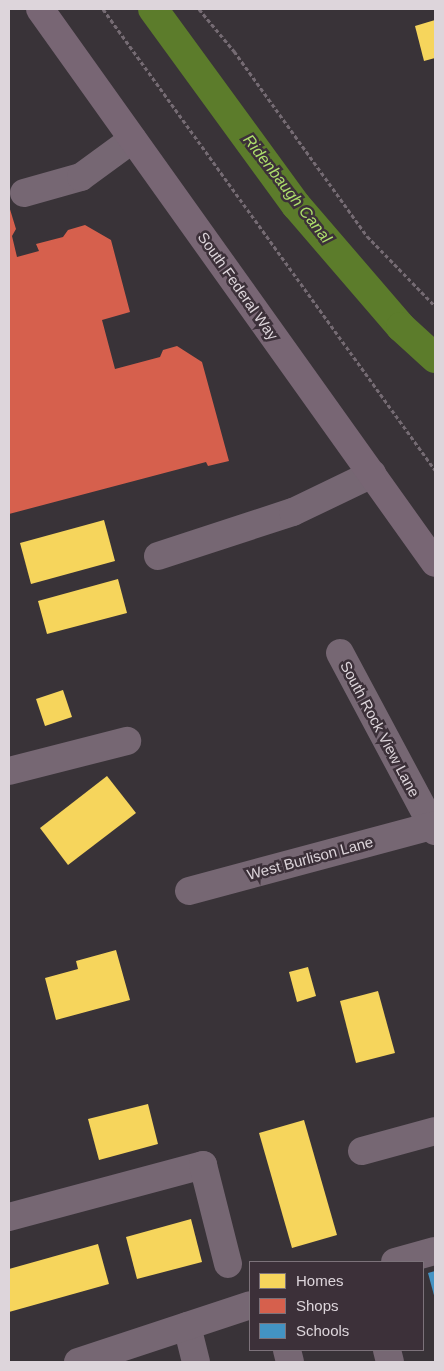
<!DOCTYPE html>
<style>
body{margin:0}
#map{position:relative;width:444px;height:1371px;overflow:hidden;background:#393338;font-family:Arial,sans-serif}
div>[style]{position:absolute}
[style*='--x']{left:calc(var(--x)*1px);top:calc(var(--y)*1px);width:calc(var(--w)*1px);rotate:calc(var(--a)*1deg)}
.homes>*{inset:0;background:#f6d55c}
.shops>*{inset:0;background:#d6604d}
.schools>*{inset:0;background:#4393c3}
.canal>*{height:30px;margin:-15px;padding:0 15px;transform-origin:15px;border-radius:15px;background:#5c7c2b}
.path>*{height:3px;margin-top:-1.5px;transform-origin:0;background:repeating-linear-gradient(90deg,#756b73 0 4px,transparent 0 6.5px)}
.minor>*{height:28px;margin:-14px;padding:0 14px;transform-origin:14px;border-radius:14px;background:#766773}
.major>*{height:28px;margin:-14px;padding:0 14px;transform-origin:14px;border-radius:14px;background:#786674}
span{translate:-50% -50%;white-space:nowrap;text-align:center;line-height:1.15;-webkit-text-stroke:5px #3c3039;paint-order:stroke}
.street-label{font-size:15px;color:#ddd5db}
.water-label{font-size:16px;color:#adde6b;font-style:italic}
.frame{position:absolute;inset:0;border:10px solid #ddd5db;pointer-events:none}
.legend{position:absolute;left:249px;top:1261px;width:175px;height:90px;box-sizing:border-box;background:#3c3039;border:1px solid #7c727a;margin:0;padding:6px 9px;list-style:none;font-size:15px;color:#ddd5db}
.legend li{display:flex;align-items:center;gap:10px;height:25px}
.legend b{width:25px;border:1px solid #7c727a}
</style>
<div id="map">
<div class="homes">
<i style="clip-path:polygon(435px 20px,435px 58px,424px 61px,415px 26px)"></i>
<i style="clip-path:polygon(104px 520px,115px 561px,31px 584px,20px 543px)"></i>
<i style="clip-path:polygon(118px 579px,127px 613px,47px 634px,38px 601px)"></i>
<i style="clip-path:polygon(63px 690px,72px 717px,45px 726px,36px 699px)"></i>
<i style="clip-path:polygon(107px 776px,136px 813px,68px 865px,40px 828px)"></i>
<i style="clip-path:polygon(116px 950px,130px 1000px,56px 1020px,45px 978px,78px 969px,76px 961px)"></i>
<i style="clip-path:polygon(308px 967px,316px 996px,297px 1002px,289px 972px)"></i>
<i style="clip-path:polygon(378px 991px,395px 1053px,356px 1063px,340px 1001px)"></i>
<i style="clip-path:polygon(148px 1104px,158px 1144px,99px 1160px,88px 1119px)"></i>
<i style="clip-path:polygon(304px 1120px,337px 1235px,292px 1248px,259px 1133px)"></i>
<i style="clip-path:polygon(191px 1219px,202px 1262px,137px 1279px,126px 1237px)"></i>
<i style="clip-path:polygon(98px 1244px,109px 1284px,9px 1312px,9px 1269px)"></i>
</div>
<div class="shops">
<i style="clip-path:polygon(9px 206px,16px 229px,12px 236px,17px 257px,39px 251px,36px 244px,63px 237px,68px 230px,85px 225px,111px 240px,130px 312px,102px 320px,115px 369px,160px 357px,163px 350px,177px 346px,202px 362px,229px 461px,208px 466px,206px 462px,9px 514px)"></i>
</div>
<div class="schools">
<i style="clip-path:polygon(435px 1271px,435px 1299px,428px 1273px)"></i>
</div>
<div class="canal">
<i style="--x:153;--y:9;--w:243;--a:53.9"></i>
<i style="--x:296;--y:205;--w:161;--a:49.3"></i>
<i style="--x:401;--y:327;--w:46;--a:42.4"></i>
</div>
<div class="path">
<i style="--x:103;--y:9;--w:568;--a:54.24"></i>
<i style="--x:199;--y:9;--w:55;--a:50.2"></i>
<i style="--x:234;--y:51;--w:228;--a:54.3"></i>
<i style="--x:367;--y:236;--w:98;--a:45.8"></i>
</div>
<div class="minor">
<i style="--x:24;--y:193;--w:59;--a:-15.7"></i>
<i style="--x:81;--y:177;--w:64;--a:-36.2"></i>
<i style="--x:158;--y:556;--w:142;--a:-18.1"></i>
<i style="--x:293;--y:512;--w:88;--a:-25.7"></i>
<i style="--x:340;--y:653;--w:202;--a:61.9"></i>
<i style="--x:9;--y:771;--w:122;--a:-14.3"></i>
<i style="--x:189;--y:891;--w:252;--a:-15"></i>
<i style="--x:362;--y:1151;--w:76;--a:-15.3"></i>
<i style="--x:9;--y:1217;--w:201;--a:-15"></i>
<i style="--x:203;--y:1165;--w:102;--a:75.8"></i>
<i style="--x:395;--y:1262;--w:41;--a:-15.4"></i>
<i style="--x:187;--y:1326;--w:37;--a:76"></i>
<i style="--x:287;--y:1350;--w:12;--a:76"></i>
<i style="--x:387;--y:1350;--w:12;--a:76"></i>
<i style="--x:78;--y:1362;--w:181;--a:-18.3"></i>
</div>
<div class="major">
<i style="--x:40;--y:9;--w:680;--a:54.51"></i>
</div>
<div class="street-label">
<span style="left:238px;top:286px;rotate:55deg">South Federal Way</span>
<span style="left:380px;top:729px;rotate:62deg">South Rock View Lane</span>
<span style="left:310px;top:858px;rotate:-15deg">West Burlison Lane</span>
</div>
<div class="water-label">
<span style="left:287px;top:189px;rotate:52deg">Ridenbaugh Canal</span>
</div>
<div class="frame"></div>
<ul class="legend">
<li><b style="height:14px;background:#f6d55c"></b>Homes</li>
<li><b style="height:14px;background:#d6604d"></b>Shops</li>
<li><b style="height:14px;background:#4393c3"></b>Schools</li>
</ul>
</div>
